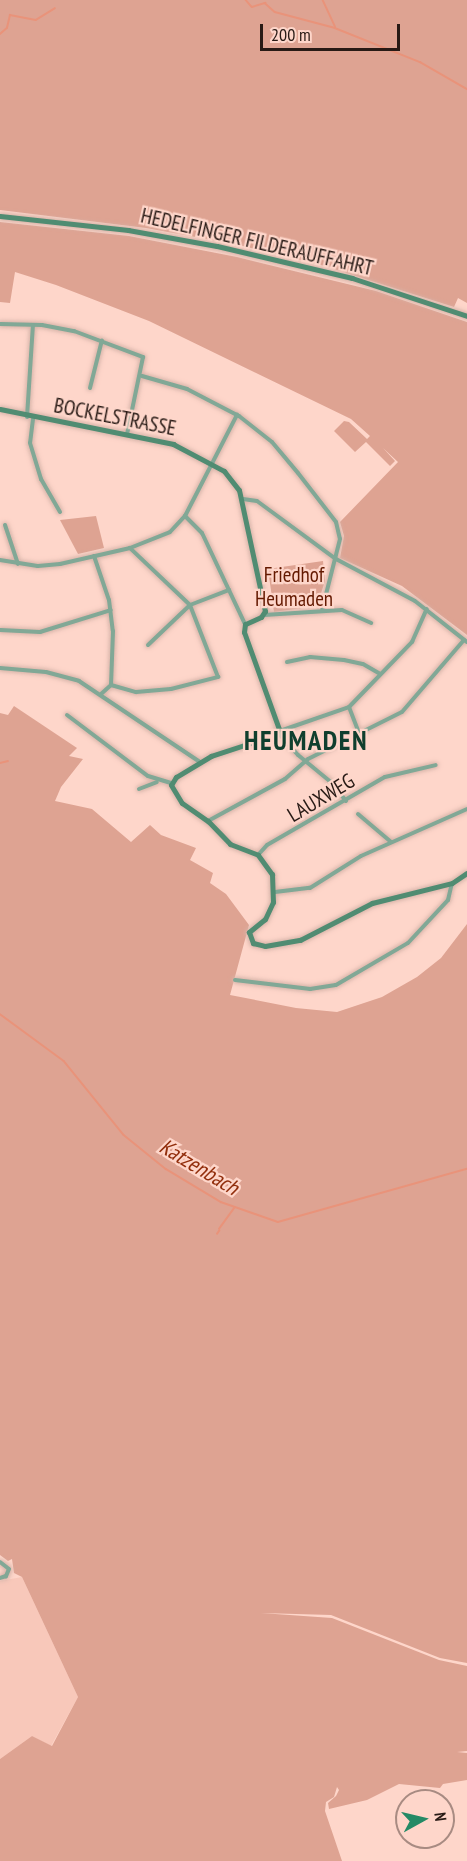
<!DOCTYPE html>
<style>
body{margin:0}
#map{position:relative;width:467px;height:1861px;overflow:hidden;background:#fed6ca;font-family:"PT Sans Narrow",sans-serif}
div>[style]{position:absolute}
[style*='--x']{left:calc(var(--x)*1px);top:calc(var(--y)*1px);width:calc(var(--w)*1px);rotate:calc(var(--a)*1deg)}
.built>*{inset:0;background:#f8c8ba}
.green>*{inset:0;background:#dea392}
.stream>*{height:1.5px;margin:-0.75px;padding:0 0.75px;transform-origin:0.75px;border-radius:0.75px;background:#e9937a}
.roads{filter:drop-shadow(0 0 2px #d7b4a9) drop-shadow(0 0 2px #d7b4a9)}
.street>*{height:4px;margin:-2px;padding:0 2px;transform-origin:2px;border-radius:2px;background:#81a896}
.secondary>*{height:5px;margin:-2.5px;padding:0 2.5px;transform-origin:2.5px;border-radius:2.5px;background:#508c72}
span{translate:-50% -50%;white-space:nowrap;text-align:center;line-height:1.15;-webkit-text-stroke:4.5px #fed6ca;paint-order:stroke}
.street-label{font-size:21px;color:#281a15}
.park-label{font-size:21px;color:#641900}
.water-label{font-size:22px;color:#922e0c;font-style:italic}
.district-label{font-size:27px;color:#0f3f2e;font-weight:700;letter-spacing:1.5px}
.north{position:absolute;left:395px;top:1789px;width:60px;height:60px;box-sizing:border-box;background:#fed6ca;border:2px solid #a88b82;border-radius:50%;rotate:82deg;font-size:16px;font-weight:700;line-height:24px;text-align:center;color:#281a15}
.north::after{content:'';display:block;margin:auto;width:21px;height:27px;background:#248a66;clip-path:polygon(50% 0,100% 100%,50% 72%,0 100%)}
.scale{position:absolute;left:260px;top:24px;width:140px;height:27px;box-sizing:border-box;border:3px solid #281a15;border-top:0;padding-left:8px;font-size:18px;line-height:21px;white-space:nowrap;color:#281a15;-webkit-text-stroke:4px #fed6ca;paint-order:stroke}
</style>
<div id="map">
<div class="built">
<i style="clip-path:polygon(22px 1577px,78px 1697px,51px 1746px,32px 1736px,0 1759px,0 1581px)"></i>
</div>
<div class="green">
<i style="clip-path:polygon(0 0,467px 0,467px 303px,458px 298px,454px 307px,321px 265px,239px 245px,146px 228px,0 210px)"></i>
<i style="clip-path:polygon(0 222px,129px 236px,237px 257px,376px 291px,467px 322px,467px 635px,402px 586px,340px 558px,344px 536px,340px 522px,398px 462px,383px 448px,395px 461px,390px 466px,366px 442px,355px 452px,334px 431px,344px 421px,349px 422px,367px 439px,370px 436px,351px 419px,149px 321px,56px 285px,15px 272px,10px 303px,0 302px)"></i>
<i style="clip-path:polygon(96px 516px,104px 548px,78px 554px,60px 520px)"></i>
<i style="clip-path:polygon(323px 561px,325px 581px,317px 606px,274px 612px,268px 569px)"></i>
<i style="clip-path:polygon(14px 706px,77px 748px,69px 756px,83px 759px,61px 787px,55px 801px,92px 809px,131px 842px,150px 825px,161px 835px,196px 848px,190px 860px,213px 873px,210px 883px,226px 894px,249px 925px,230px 995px,296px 1008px,337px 1012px,382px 997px,417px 977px,441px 958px,467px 924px,467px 1663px,440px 1658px,331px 1615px,261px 1613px,332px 1618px,439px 1660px,467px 1666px,467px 1751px,457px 1752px,467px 1753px,467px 1780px,443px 1784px,440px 1788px,399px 1784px,367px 1800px,329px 1809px,328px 1803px,336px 1796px,339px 1790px,337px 1787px,334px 1797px,326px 1802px,325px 1811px,342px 1861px,0 1861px,0 1759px,32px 1736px,52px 1746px,78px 1697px,22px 1577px,14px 1573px,12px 1559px,8px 1561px,0 1555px,0 713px,8px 715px)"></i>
</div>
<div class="stream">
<i style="--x:246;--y:0;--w:9;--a:49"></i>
<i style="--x:252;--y:7;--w:14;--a:-17"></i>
<i style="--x:265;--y:3;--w:13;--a:42"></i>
<i style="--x:275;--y:12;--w:62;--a:14.9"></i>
<i style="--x:335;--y:28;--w:92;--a:21.8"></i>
<i style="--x:420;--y:62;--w:54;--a:29.9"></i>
<i style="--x:323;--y:0;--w:29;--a:65"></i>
<i style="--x:0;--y:34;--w:9;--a:-41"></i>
<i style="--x:7;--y:28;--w:13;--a:-77"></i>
<i style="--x:10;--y:15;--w:26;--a:11"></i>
<i style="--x:36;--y:20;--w:22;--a:-32"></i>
<i style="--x:0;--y:763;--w:8;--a:-14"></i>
<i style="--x:0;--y:1014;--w:79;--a:36.3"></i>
<i style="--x:64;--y:1061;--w:95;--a:51"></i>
<i style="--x:124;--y:1135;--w:54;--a:39"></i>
<i style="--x:166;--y:1169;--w:64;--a:31"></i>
<i style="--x:221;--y:1202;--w:60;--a:19.3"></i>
<i style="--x:278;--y:1222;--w:196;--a:-15.7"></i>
<i style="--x:219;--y:1229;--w:26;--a:-54"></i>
<i style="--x:217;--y:1234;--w:4;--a:-56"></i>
</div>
<div class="roads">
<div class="street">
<i style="--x:0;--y:324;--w:42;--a:1.4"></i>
<i style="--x:42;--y:325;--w:33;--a:11"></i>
<i style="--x:74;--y:331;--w:74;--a:20.6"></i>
<i style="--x:143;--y:357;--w:79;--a:101.7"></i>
<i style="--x:142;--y:376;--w:47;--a:16.1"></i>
<i style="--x:187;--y:389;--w:59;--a:27.4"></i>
<i style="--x:239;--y:416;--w:42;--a:38.2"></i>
<i style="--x:272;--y:442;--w:40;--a:50"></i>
<i style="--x:298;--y:473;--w:62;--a:52.2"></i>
<i style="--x:336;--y:522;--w:17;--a:77"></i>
<i style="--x:340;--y:539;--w:73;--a:104.2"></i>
<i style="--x:90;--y:388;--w:49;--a:-76"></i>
<i style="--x:27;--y:417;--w:92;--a:-86.3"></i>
<i style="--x:33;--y:419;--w:24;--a:97"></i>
<i style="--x:30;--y:443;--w:38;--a:73"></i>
<i style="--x:41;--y:479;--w:38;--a:60"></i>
<i style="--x:243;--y:499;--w:14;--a:8"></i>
<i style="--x:257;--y:501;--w:98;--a:36.3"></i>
<i style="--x:336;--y:559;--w:89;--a:28"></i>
<i style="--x:415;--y:601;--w:66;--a:38.3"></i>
<i style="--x:185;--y:516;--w:24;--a:45"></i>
<i style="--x:202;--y:533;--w:101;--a:64.7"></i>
<i style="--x:5;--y:525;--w:41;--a:71.6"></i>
<i style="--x:94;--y:556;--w:46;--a:71.2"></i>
<i style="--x:109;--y:600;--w:31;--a:83"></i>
<i style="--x:113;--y:631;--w:54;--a:92.1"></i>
<i style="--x:111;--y:685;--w:13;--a:138"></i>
<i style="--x:0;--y:560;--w:38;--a:9"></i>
<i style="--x:38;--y:566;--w:22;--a:-5"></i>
<i style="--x:60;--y:564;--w:72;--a:-12.9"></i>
<i style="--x:130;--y:548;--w:43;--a:-21.8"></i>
<i style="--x:170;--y:532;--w:22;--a:-47"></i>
<i style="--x:185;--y:516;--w:114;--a:-62.8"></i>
<i style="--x:264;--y:615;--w:78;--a:-3.7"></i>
<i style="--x:342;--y:610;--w:32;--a:24"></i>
<i style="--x:0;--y:630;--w:40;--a:2.9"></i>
<i style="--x:40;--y:632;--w:74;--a:-17.2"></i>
<i style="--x:148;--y:645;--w:58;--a:-43.6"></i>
<i style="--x:190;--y:605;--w:42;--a:-21"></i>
<i style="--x:287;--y:662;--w:24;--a:-12"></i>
<i style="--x:310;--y:657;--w:34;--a:5"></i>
<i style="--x:344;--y:660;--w:19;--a:12"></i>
<i style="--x:363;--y:664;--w:20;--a:30"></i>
<i style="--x:0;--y:668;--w:46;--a:5"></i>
<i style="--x:46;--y:672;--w:34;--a:15"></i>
<i style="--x:79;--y:681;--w:146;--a:33.8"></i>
<i style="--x:111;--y:685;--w:26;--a:16"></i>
<i style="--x:136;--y:692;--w:35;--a:-5"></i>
<i style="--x:171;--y:689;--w:49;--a:-14.3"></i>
<i style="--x:218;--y:677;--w:77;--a:-111.3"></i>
<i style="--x:190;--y:605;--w:83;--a:-136.5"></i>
<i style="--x:349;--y:707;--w:28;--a:69"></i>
<i style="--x:67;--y:715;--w:101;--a:37"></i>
<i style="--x:148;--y:776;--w:24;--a:17"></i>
<i style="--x:139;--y:789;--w:19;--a:-21"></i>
<i style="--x:346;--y:801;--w:23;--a:-128"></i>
<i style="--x:332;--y:783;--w:44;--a:-140.5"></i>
<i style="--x:298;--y:755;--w:31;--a:-132"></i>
<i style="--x:277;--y:732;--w:76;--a:-19.1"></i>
<i style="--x:349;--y:707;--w:91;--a:-45.9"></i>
<i style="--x:412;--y:642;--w:36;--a:-66"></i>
<i style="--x:358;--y:814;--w:43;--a:40.3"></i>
<i style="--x:208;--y:821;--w:88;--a:-28.6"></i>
<i style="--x:285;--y:779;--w:30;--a:-41"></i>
<i style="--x:308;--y:759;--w:105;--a:-26.6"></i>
<i style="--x:402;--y:712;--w:95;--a:-49.3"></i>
<i style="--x:258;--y:855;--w:13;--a:-48"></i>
<i style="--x:267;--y:845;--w:136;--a:-30"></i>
<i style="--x:385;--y:777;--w:52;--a:-13.2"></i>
<i style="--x:275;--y:892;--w:35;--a:-7"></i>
<i style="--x:310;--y:888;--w:60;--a:-32.1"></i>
<i style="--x:361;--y:856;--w:116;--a:-23.9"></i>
<i style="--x:235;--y:980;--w:76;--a:6.8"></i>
<i style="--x:310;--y:989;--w:26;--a:-9"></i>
<i style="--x:336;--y:985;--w:83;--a:-30.3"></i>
<i style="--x:408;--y:943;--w:59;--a:-47.1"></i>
<i style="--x:448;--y:900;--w:17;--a:-77"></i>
<i style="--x:0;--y:1562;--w:11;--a:38"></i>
<i style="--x:9;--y:1569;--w:8;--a:113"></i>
<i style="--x:6;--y:1576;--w:6;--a:162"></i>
</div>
<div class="secondary">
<i style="--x:0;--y:216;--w:129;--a:6.2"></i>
<i style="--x:128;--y:230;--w:90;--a:10.2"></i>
<i style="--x:217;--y:246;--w:139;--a:13.3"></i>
<i style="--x:352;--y:278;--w:121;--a:18.3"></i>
<i style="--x:0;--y:409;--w:177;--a:11.4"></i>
<i style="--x:173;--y:444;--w:58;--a:27.9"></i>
<i style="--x:224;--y:471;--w:24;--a:52"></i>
<i style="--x:239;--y:490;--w:124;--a:77.9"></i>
<i style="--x:265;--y:611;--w:7;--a:124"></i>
<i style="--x:261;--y:617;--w:17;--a:156"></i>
<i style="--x:245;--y:624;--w:8;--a:97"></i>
<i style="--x:244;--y:632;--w:103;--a:70.2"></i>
<i style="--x:279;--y:729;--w:10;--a:135"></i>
<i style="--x:272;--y:736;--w:64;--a:161.8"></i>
<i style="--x:211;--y:756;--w:41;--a:149"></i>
<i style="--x:176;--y:777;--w:9;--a:122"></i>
<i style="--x:171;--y:785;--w:21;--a:59"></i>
<i style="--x:182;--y:803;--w:32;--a:35"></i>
<i style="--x:208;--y:821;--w:32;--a:46"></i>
<i style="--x:230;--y:844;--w:30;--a:21"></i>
<i style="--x:258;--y:855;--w:24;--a:54"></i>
<i style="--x:272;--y:874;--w:28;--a:88"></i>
<i style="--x:273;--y:902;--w:19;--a:115"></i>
<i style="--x:265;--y:919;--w:21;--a:141"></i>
<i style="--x:249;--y:932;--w:12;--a:70"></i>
<i style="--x:253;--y:943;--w:12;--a:14"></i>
<i style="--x:265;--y:946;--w:36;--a:-10"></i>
<i style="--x:300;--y:940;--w:81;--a:-27.2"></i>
<i style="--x:372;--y:903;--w:82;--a:-14"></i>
<i style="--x:452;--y:883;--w:18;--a:-34"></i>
</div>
</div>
<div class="street-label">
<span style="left:257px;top:242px;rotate:13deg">HEDELFINGER FILDERAUFFAHRT</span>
<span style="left:115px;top:417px;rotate:11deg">BOCKELSTRASSE</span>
<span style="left:321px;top:798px;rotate:-31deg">LAUXWEG</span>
</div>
<div class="park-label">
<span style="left:294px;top:587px">Friedhof<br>Heumaden</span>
</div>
<div class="water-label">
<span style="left:199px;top:1167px;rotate:31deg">Katzenbach</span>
</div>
<div class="district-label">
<span style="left:306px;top:741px">HEUMADEN</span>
</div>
<div class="north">N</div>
<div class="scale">200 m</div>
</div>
